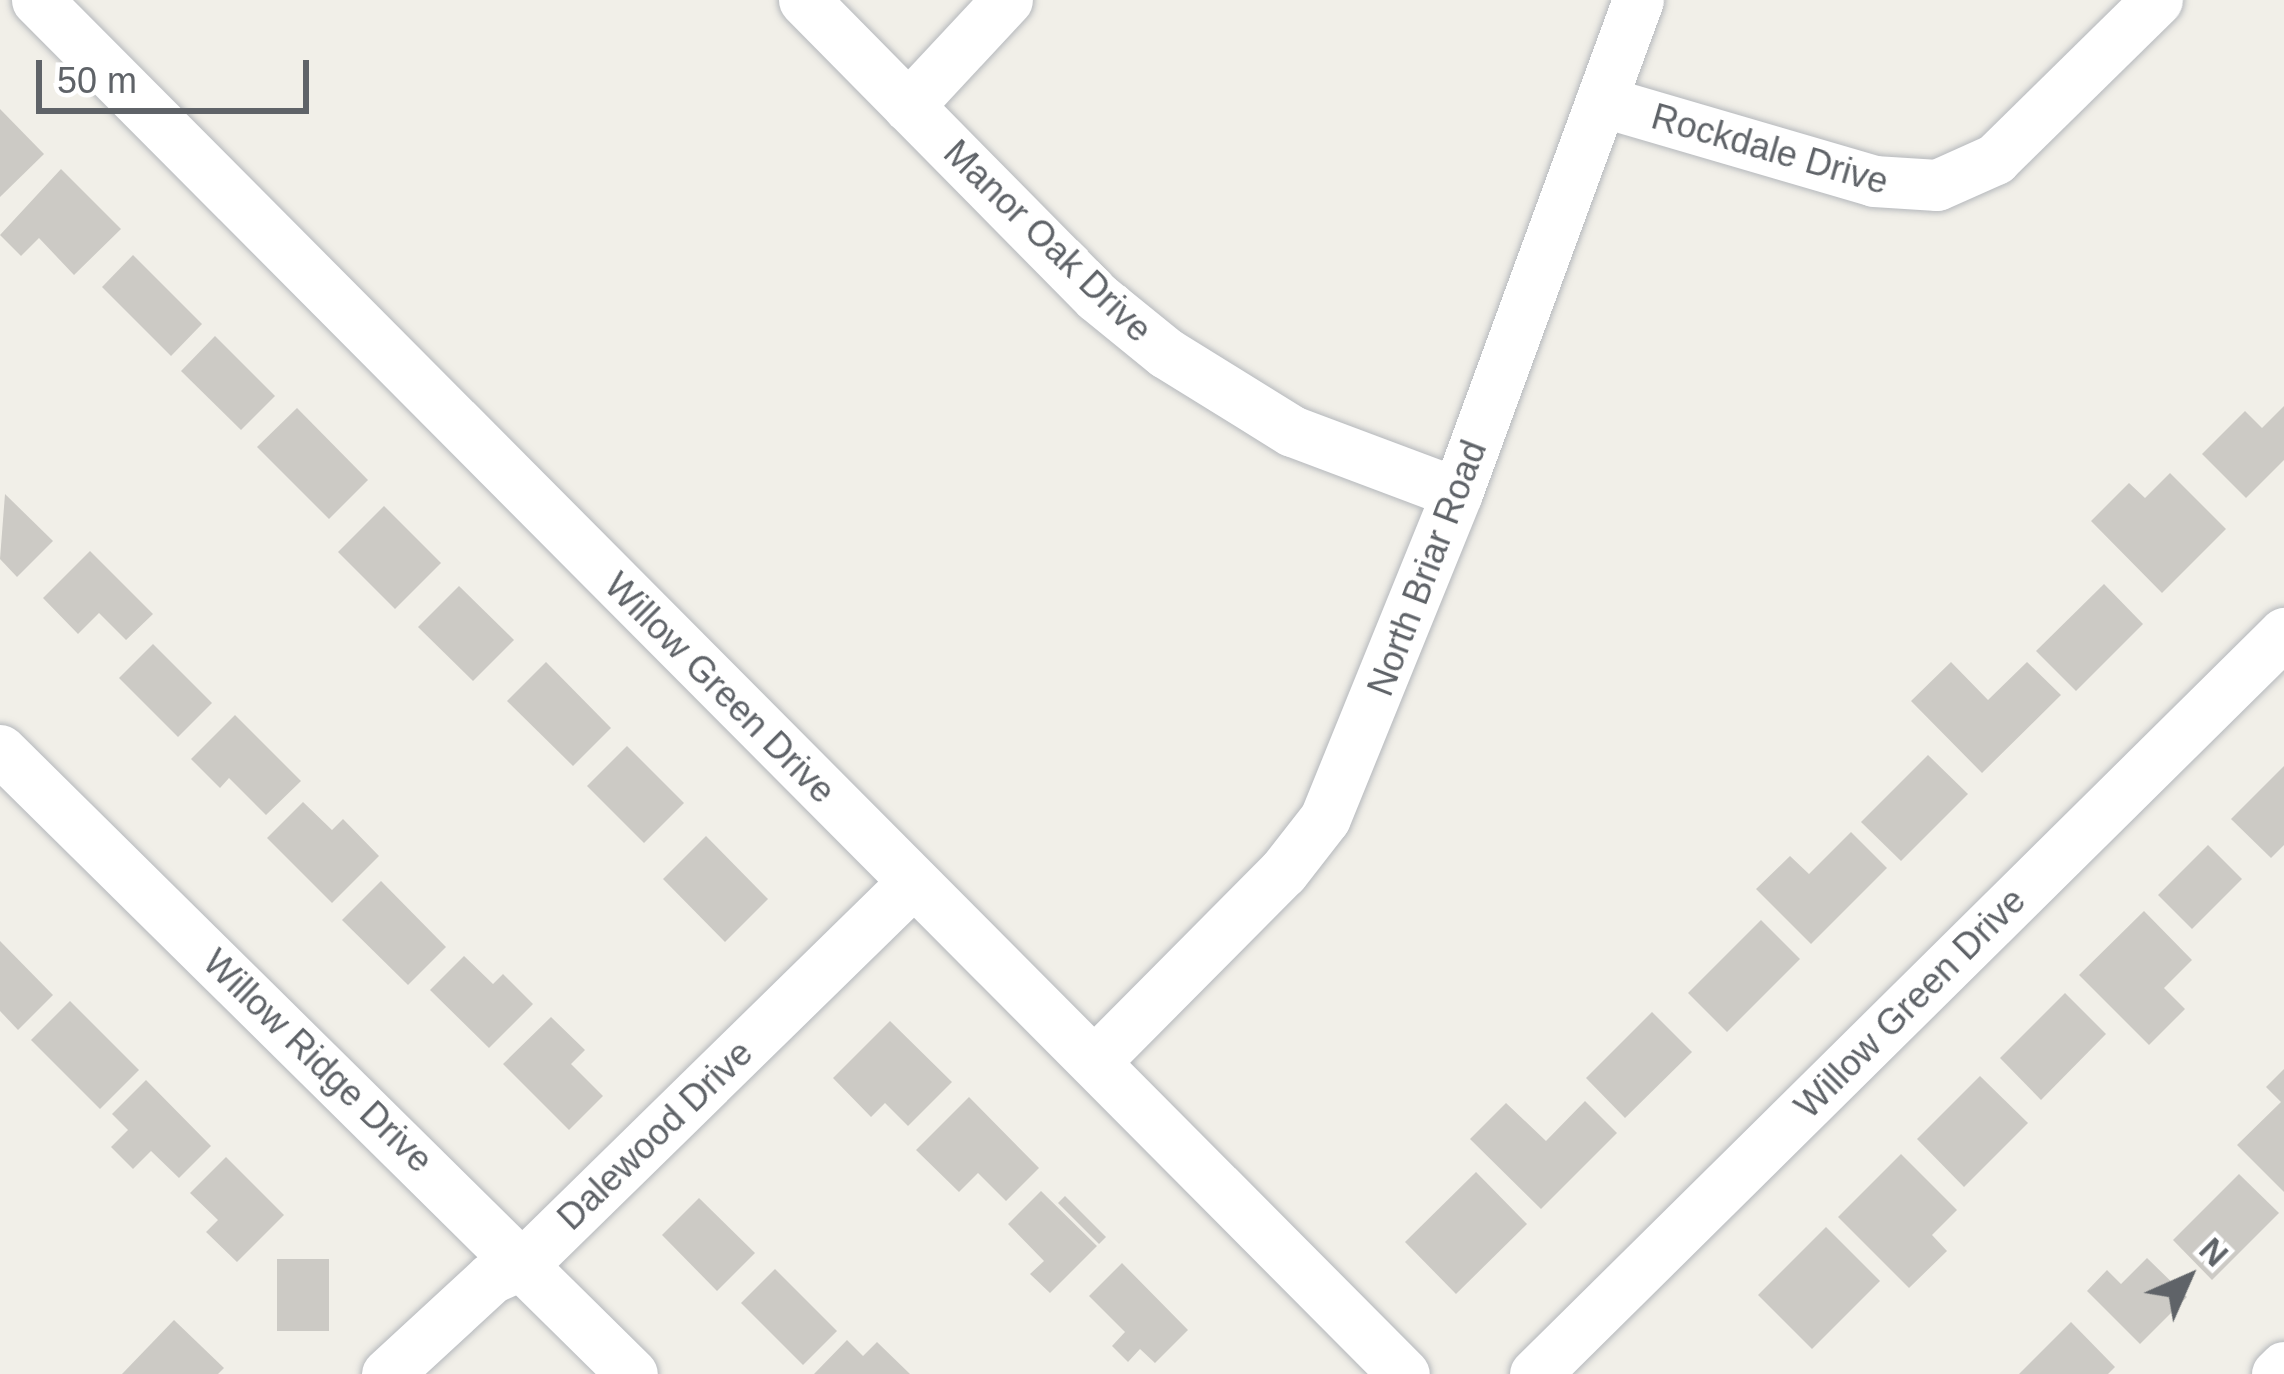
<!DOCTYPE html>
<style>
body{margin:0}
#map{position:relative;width:2284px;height:1374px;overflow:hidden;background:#f1efe8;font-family:Helvetica,sans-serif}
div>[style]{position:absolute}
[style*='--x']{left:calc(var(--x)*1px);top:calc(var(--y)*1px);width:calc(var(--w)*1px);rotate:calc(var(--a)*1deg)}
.building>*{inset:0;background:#cccac5}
.roads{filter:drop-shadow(0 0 3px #b5b8bc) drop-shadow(0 0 3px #b5b8bc)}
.minor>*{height:51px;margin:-25.5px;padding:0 25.5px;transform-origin:25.5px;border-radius:25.5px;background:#fff}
span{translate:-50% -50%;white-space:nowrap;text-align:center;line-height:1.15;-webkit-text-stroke:12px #fff;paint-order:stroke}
.street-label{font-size:36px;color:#5f6368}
.north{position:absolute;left:2128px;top:1218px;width:120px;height:120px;-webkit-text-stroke:9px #fff;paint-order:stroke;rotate:45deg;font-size:33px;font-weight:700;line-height:48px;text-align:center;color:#5f6368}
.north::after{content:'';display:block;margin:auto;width:42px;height:54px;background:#5f6368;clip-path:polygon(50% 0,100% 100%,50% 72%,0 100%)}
.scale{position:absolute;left:36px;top:60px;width:273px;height:54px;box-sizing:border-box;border:6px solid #5f6368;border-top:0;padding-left:15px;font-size:36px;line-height:42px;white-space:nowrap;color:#5f6368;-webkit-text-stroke:9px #fff;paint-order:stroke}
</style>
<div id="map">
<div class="building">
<i style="clip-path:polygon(0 109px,44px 154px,0 197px)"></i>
<i style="clip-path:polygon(61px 169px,121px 229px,74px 275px,39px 238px,21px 256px,0 235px)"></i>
<i style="clip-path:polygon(133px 255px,202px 324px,171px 356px,102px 287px)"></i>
<i style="clip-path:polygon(215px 336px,275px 396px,241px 430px,181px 371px)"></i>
<i style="clip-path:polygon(2284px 406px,2284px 460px,2246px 498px,2202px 454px,2245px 411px,2262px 428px)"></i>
<i style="clip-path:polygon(297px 408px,368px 480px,329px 519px,257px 447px)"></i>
<i style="clip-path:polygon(2170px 473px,2226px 529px,2162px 593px,2091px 521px,2129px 483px,2145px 498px)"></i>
<i style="clip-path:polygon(5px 494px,53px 541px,17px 577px,0 559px)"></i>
<i style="clip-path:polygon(384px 506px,441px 563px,395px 609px,338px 552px)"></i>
<i style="clip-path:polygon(90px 551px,153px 614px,126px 640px,99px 613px,78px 634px,43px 598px)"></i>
<i style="clip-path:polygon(2104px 584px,2143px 624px,2076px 691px,2036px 651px)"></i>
<i style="clip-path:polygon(459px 586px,514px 640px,473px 681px,418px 627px)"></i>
<i style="clip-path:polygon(153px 644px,212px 703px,178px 737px,119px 678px)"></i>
<i style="clip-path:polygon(546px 662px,611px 728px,573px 766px,507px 701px)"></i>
<i style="clip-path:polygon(1951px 662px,1988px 700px,2027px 662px,2061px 695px,1982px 773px,1911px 701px)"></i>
<i style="clip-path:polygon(235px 715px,301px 781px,266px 815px,229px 778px,220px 788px,191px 759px)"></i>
<i style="clip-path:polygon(627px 746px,684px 803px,644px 843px,587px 786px)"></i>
<i style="clip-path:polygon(1928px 755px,1968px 794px,1901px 861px,1861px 822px)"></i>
<i style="clip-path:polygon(2284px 766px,2284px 845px,2271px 858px,2231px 819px)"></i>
<i style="clip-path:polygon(303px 802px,332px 830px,343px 819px,379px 856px,332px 903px,267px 838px)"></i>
<i style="clip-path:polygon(1851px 832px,1887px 868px,1811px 944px,1756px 889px,1790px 856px,1809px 874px)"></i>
<i style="clip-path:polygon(706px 836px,768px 899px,725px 942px,663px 879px)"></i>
<i style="clip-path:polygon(2208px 845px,2242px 879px,2192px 929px,2158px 895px)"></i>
<i style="clip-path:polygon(381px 881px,446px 947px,408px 985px,342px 920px)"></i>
<i style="clip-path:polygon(2144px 911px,2192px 960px,2164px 988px,2185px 1009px,2149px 1045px,2079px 975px)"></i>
<i style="clip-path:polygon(1761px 920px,1800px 959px,1727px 1032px,1688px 993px)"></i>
<i style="clip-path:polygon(0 941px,53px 995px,18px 1030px,0 1011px)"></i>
<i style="clip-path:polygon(464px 956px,493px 984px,503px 974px,533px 1004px,489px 1048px,430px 990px)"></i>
<i style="clip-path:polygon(2065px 993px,2106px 1034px,2041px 1100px,2000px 1058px)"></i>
<i style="clip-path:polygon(70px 1001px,139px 1070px,100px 1109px,31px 1040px)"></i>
<i style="clip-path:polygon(1652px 1012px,1692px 1052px,1625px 1118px,1586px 1078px)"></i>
<i style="clip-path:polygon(551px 1017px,585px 1050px,571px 1064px,603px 1096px,569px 1130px,503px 1064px)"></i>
<i style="clip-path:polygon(890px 1021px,952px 1082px,908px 1126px,885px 1103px,871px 1117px,833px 1078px)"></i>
<i style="clip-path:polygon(2284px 1069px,2284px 1192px,2237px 1145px,2281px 1102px,2266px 1087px)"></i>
<i style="clip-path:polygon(1980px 1076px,2028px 1123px,1964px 1187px,1917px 1139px)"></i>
<i style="clip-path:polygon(146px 1080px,211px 1146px,179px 1178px,151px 1151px,133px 1169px,111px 1147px,128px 1130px,112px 1114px)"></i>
<i style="clip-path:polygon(969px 1097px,1039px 1168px,1006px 1201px,978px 1173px,959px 1192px,916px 1150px)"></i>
<i style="clip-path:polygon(1585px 1101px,1617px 1133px,1541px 1209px,1470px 1139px,1506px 1103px,1546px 1141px)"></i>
<i style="clip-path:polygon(1901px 1154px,1957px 1210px,1932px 1235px,1947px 1251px,1909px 1288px,1838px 1217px)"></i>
<i style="clip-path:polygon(226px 1157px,284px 1215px,237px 1262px,206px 1232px,218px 1220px,190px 1193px)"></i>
<i style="clip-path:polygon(1476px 1172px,1527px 1224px,1456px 1294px,1405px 1242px)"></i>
<i style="clip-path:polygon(2239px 1174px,2279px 1213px,2212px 1280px,2173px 1240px)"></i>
<i style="clip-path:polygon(1041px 1191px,1097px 1246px,1050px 1293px,1030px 1274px,1044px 1261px,1008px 1224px)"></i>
<i style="clip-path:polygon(1065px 1196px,1106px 1237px,1099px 1244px,1058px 1203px)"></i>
<i style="clip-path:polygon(699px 1198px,755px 1253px,717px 1291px,662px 1235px)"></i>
<i style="clip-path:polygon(1826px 1227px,1880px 1281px,1812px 1349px,1758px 1295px)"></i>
<i style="clip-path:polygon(2147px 1258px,2187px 1297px,2140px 1344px,2087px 1291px,2107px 1270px,2121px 1284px)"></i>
<i style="clip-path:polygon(277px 1259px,329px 1259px,329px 1331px,277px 1331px)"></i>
<i style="clip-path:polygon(1122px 1263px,1188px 1330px,1155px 1363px,1140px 1349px,1128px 1362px,1112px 1346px,1125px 1332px,1089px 1296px)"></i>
<i style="clip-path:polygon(775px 1269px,837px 1331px,803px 1365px,741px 1303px)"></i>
<i style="clip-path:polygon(174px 1320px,224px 1368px,218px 1374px,122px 1374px)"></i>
<i style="clip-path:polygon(2071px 1322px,2115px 1367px,2108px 1374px,2019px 1374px)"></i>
<i style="clip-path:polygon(847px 1340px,863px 1356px,877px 1342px,910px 1374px,814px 1374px)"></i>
</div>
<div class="roads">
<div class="minor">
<i style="--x:37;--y:0;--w:1938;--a:45.15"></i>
<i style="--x:804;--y:0;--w:417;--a:45.4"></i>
<i style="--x:1097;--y:297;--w:89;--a:39.1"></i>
<i style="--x:1166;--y:353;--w:148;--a:31.8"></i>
<i style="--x:1292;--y:431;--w:176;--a:20.6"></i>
<i style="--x:1601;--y:101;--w:284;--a:16.3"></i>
<i style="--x:1874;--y:181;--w:63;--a:3.6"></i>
<i style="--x:1937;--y:185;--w:64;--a:-24.1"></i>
<i style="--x:1995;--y:159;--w:227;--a:-44.5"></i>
<i style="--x:908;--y:106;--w:145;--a:-47"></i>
<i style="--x:0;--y:750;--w:888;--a:44.64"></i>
<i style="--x:1095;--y:1061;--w:267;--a:-45.2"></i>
<i style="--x:1283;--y:872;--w:68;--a:-52.1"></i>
<i style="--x:1325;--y:818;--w:351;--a:-67.9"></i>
<i style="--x:1457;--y:493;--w:525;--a:-69.84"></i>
<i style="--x:387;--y:1374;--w:142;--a:-42.7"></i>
<i style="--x:491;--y:1278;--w:36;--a:-24"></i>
<i style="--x:524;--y:1263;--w:545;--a:-44.4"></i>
<i style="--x:1535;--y:1374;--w:1054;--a:-44.69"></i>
<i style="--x:2277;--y:1374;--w:10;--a:-45"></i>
</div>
</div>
<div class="street-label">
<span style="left:1770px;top:149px;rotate:16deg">Rockdale Drive</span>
<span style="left:1048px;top:241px;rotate:44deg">Manor Oak Drive</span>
<span style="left:1427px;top:568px;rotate:-69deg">North Briar Road</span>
<span style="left:720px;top:688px;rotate:45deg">Willow Green Drive</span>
<span style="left:1910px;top:1003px;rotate:-45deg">Willow Green Drive</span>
<span style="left:318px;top:1061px;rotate:44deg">Willow Ridge Drive</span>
<span style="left:655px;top:1135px;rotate:-44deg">Dalewood Drive</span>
</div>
<div class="north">N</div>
<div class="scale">50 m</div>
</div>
